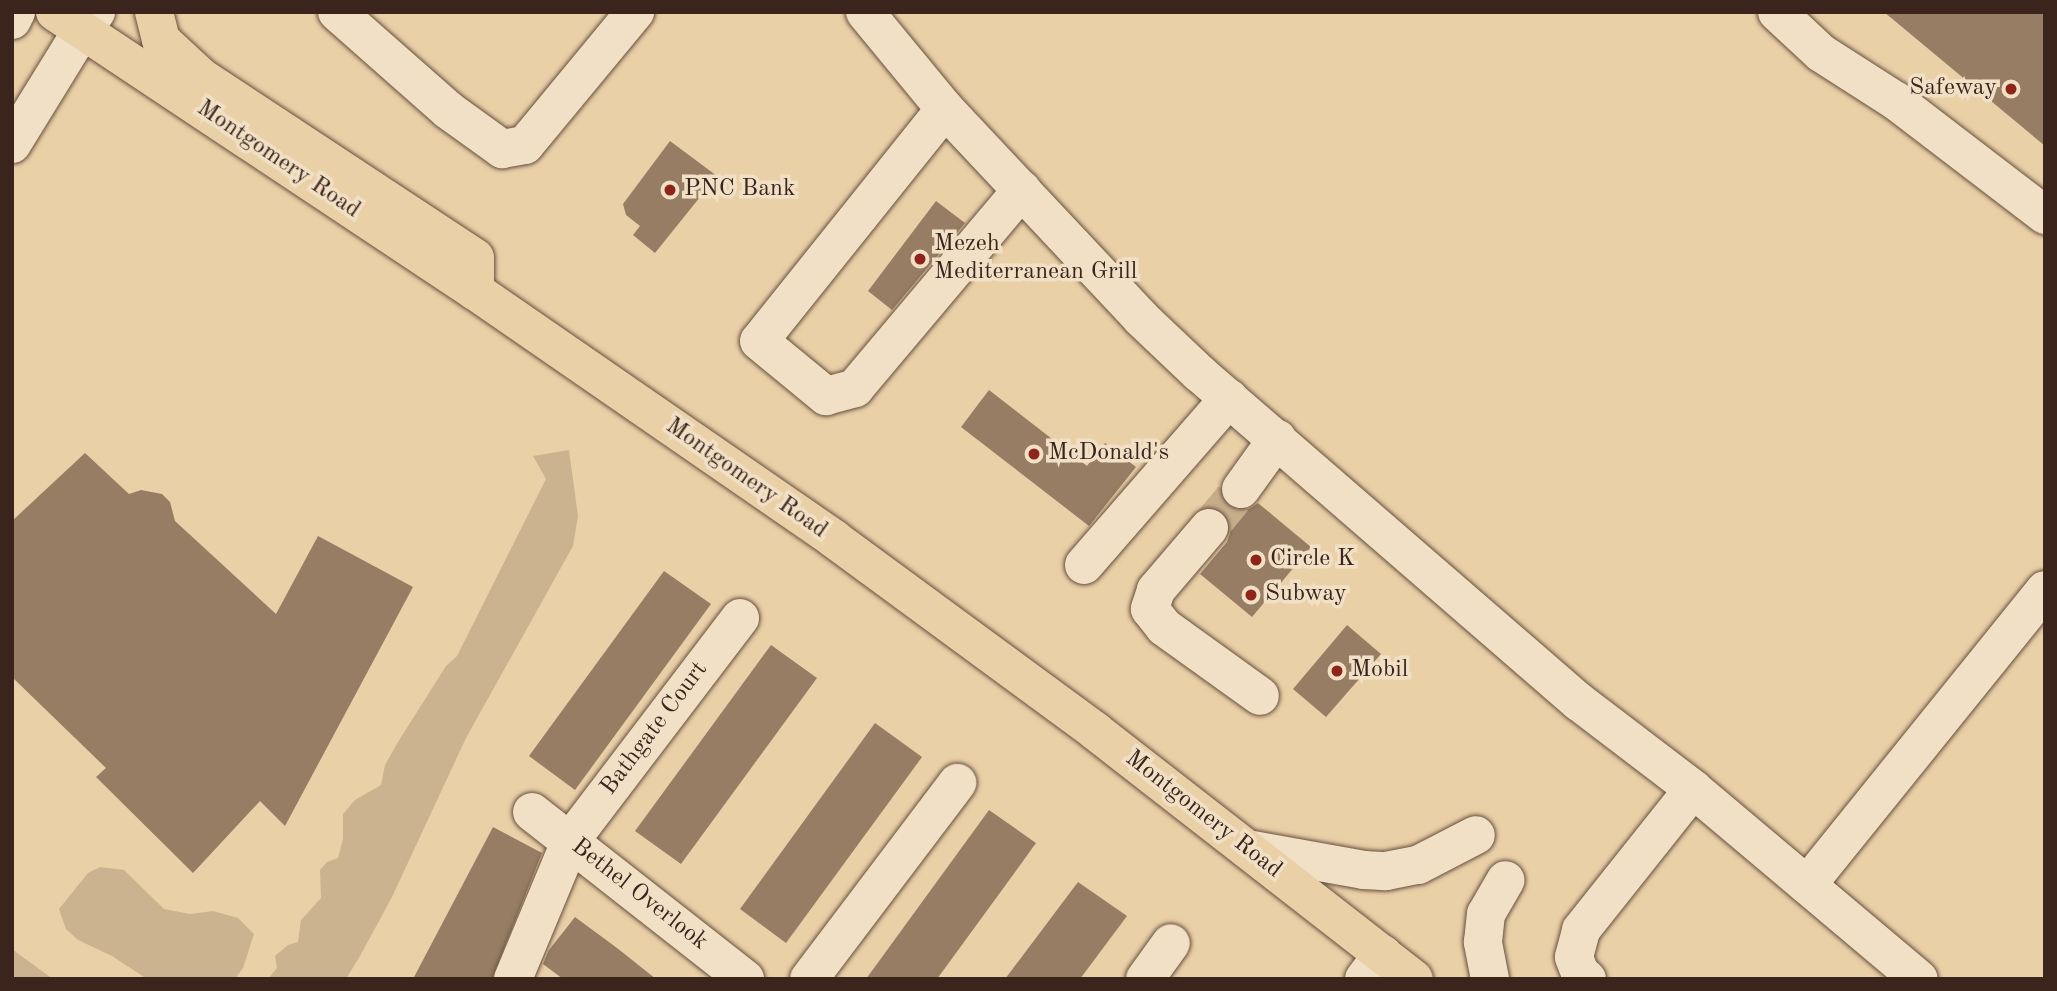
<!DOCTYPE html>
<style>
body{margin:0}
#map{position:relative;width:2057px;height:991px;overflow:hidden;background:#ead0a7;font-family:"Old Standard TT",serif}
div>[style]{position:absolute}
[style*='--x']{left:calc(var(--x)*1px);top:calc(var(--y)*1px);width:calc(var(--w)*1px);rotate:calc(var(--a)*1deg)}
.green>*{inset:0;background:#ccb38f}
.building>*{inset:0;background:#967d64}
.minor-tunnel>*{height:38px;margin-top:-19px;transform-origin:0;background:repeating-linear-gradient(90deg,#c7ae8b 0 38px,transparent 0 57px)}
.roads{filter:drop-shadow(0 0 2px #664f3e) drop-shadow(0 0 2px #664f3e)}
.minor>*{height:38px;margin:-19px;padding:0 19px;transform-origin:19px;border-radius:19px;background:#f1e0c6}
.major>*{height:38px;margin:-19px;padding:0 19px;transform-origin:19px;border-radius:19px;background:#ead0a7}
.dots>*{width:19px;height:19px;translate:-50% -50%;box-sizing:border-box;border:4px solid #f1e0c6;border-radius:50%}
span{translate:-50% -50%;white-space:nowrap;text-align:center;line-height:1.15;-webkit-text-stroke:7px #f1e0c6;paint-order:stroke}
.poi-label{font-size:24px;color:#3a241b}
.right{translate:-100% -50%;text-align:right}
.left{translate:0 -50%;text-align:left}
.street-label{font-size:24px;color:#3a241b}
.frame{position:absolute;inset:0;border:14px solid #3a241b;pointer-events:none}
</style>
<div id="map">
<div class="green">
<i style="clip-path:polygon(569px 450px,578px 516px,573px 546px,466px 738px,392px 897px,360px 956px,346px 979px,268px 979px,277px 968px,275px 956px,288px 945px,298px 942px,301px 920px,321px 898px,320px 870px,327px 862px,338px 858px,343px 839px,343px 814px,355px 800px,381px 785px,385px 765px,398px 742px,446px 666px,457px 656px,546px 479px,533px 456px)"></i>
<i style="clip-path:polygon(100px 867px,124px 870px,164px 909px,190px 914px,213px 911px,238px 918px,254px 934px,243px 968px,235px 979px,147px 979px,112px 956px,78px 940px,66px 929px,59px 909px,88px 873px)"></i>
<i style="clip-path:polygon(12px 949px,53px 979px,12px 979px)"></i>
</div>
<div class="building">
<i style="clip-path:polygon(1884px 12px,2045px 12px,2045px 146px)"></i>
<i style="clip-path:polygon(670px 141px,717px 176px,655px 253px,633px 235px,640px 226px,626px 215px,623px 204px)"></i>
<i style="clip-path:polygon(936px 201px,965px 223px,892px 310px,868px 291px)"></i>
<i style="clip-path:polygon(989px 390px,1087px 466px,1105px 443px,1136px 467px,1089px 526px,961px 427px)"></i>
<i style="clip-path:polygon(85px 453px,129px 494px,141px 490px,162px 494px,170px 502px,175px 521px,276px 614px,318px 536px,413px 587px,285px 826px,260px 801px,193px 873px,96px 777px,106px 768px,12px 677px,12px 521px)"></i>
<i style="clip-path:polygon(1220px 490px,1221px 499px,1229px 507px,1239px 511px,1249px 509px,1258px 503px,1311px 547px,1252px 617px,1200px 574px,1227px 542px,1230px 533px,1230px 521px,1224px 512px,1206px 507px)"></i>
<i style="clip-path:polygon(664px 571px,711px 604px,575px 790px,529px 756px)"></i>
<i style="clip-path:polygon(1347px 625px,1381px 654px,1326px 717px,1293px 689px)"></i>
<i style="clip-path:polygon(771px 645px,817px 678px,681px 864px,635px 831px)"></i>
<i style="clip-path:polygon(875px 723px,922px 757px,786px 943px,740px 909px)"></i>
<i style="clip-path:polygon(989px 810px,1036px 843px,1002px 890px,937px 979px,866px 979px)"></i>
<i style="clip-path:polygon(493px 827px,542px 853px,492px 979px,413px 979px)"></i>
<i style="clip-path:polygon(1078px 882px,1127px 916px,1080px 979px,1005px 979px)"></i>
<i style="clip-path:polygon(575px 917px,617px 948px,656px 979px,563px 979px,543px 964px,549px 950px)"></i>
</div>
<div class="minor-tunnel">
<i style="--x:1209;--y:528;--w:50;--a:-50.6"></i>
</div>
<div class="roads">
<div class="minor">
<i style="--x:337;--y:12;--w:148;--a:41.4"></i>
<i style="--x:448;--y:110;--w:67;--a:35.8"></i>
<i style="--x:502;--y:149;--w:23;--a:-10"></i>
<i style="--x:525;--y:145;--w:173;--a:-50.4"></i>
<i style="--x:865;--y:12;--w:126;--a:50.5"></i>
<i style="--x:945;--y:109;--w:287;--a:46.8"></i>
<i style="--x:1141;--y:318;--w:80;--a:43.5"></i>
<i style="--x:1199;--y:373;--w:503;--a:40.89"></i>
<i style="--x:1579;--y:702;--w:143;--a:37.3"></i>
<i style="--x:1693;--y:789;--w:295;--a:40.1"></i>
<i style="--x:1777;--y:12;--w:60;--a:43"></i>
<i style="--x:1821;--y:53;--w:89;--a:32.6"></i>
<i style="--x:1896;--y:101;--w:188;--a:37.4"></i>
<i style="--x:12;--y:20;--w:9;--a:-63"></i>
<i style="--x:945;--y:109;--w:297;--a:128.7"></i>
<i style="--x:759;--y:341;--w:87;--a:39.4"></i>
<i style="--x:826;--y:396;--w:30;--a:-15"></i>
<i style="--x:855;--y:388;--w:259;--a:-49.9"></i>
<i style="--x:12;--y:144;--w:134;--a:-58.4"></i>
<i style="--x:82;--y:30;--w:23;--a:-52"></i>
<i style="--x:1241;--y:489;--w:62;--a:-54.2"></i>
<i style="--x:1209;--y:528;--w:82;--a:130.5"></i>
<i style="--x:1156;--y:590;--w:20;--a:108"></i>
<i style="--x:1150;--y:609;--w:23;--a:52"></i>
<i style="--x:1164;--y:627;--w:118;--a:35.7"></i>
<i style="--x:1084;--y:565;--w:221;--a:-49"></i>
<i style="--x:532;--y:812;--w:271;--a:38.1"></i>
<i style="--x:1247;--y:849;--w:119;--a:10.2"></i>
<i style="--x:1364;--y:870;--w:22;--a:3"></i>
<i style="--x:1386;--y:871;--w:33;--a:-11"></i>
<i style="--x:1418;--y:865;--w:65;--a:-27.3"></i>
<i style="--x:1807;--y:885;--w:379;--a:-51.1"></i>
<i style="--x:513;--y:979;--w:151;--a:-67.4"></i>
<i style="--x:571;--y:840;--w:279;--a:-52.7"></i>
<i style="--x:809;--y:979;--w:246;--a:-52.9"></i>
<i style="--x:1145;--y:979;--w:44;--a:-54.2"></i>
<i style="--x:1364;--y:979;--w:31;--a:-53"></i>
<i style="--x:1490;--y:979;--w:38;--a:-101"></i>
<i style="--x:1483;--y:942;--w:28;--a:-84"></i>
<i style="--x:1486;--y:914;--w:39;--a:-60"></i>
<i style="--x:1587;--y:979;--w:9;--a:-139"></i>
<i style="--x:1580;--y:973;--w:17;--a:-111"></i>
<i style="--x:1574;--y:957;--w:28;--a:-75"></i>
<i style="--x:1581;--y:930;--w:180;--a:-51.5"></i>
</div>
<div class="major">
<i style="--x:55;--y:12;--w:504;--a:33.6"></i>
<i style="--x:475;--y:291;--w:436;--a:34.6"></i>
<i style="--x:834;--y:539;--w:324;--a:36.3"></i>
<i style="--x:1095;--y:731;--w:404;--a:37.9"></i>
<i style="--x:154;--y:12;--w:29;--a:76"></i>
<i style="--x:161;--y:40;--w:54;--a:42.8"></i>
<i style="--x:201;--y:77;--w:328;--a:33.4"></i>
<i style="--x:475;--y:258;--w:33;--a:90"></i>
</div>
</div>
<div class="dots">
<i style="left:2011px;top:89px;background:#8f2418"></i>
<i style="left:670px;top:190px;background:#8f2418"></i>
<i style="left:920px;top:259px;background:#8f2418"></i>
<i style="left:1034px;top:454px;background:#8f2418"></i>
<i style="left:1256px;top:560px;background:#8f2418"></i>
<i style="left:1251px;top:595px;background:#8f2418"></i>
<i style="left:1337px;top:671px;background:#8f2418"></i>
</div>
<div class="poi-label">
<span class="right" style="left:1997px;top:89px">Safeway</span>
<span class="left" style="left:684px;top:190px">PNC Bank</span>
<span class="left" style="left:934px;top:259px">Mezeh<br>Mediterranean Grill</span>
<span class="left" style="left:1048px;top:454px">McDonald's</span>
<span class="left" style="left:1270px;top:560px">Circle K</span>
<span class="left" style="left:1265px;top:595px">Subway</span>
<span class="left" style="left:1351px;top:671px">Mobil</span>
</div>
<div class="street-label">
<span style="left:278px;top:160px;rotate:34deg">Montgomery Road</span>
<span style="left:746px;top:479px;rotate:35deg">Montgomery Road</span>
<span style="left:655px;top:729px;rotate:-53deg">Bathgate Court</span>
<span style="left:1203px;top:815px;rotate:38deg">Montgomery Road</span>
<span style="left:639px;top:895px;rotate:38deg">Bethel Overlook</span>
</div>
<div class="frame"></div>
</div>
